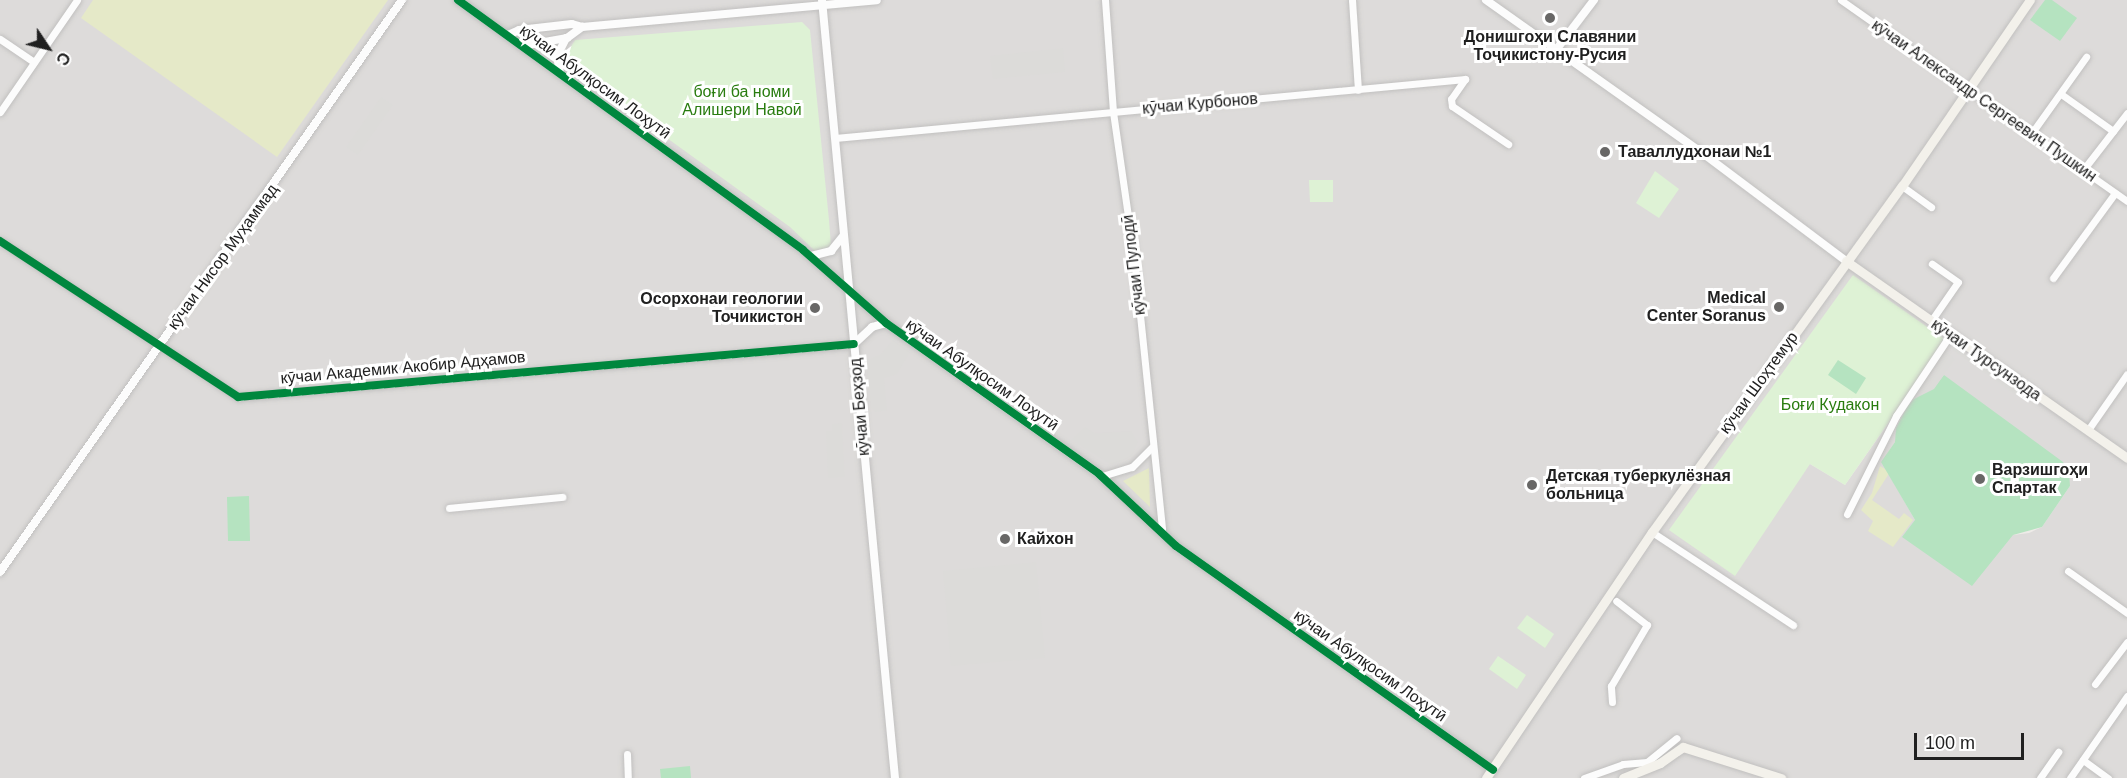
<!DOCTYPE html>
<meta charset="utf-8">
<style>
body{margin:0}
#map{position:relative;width:2127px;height:778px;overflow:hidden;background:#eeebe8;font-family:Arial,sans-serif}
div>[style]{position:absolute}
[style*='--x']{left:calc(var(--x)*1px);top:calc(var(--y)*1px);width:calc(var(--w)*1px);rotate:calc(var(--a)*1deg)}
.residential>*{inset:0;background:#dddbda}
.grass>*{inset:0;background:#e5e9c8}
.park>*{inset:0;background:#def2d5}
.pitch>*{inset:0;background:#b5e3c0}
.parking>*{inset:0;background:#dcdbd9}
.roads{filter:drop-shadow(0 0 2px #c1c0bf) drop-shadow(0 0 2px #c1c0bf)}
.minor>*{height:7px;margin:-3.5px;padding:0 3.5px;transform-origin:3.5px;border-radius:3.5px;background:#fcfcfc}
.tertiary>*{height:8px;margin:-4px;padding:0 4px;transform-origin:4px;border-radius:4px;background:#fcfcfc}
.secondary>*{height:9px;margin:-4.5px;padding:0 4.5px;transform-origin:4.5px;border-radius:4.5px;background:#f3f1eb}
.cycleway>*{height:8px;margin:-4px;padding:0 4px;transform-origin:4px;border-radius:4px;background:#00873e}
.dots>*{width:16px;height:16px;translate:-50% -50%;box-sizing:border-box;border:3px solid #fff;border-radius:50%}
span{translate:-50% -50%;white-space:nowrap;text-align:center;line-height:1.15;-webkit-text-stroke:6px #fff;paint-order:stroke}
.poi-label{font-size:16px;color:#202020;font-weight:700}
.left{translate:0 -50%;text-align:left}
.right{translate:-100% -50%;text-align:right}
.street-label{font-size:16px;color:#202020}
.park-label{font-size:16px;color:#297c0f}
.north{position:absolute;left:18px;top:18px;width:60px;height:60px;-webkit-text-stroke:4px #fff;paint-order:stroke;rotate:125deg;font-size:16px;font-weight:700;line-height:24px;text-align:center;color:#202020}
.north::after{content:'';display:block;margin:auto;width:21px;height:27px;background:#202020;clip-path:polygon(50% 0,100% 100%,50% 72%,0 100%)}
.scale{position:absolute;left:1914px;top:733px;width:110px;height:27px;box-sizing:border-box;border:3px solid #202020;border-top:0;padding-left:8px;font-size:18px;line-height:21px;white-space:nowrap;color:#202020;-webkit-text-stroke:4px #fff;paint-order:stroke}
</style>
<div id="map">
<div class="residential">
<i style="clip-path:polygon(evenodd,0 0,2127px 0,2127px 778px,0 778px,0 0,1946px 341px,1845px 485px,1810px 464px,1946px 341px,0 0,1895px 442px,2070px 486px,2042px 527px,2029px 533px,2013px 535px,1915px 520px,1882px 462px,1895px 442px)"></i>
</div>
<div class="grass">
<i style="clip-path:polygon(93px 0,388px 0,277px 157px,81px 18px)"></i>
<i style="clip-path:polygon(1880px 466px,1890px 472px,1872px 500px,1899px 519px,1904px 513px,1913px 520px,1893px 547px,1868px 531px,1873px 521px,1861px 510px,1872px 493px)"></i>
<i style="clip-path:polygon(1149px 468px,1150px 507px,1123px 481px)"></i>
</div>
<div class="park">
<i style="clip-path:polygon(802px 22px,810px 30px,829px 220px,831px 246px,826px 251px,815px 251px,790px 227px,566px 65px,564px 58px,575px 40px)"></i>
<i style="clip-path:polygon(1655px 171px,1679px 189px,1659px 218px,1636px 203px)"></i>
<i style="clip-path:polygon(1309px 180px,1333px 180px,1333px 202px,1310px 202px)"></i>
<i style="clip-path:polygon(1853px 275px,1946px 340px,1845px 485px,1810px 464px,1735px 576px,1669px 530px)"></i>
<i style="clip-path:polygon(1527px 615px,1554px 634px,1545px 648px,1517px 628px)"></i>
<i style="clip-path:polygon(1498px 656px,1526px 675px,1517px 689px,1489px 669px)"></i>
</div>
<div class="pitch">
<i style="clip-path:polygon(2045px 0,2052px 0,2077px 18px,2060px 41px,2030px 20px)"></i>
<i style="clip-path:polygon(1838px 360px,1866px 378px,1856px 394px,1828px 375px)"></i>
<i style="clip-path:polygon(1944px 375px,2063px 462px,2069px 473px,2070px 486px,2042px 527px,2013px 535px,1972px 586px,1902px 537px,1915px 520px,1881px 462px,1895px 442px,1896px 428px,1907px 407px,1918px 394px,1934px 388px)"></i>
<i style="clip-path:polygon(249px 496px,250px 541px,228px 541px,227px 497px)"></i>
<i style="clip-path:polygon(690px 766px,691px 778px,661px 778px,660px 769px)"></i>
</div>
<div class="parking">
<i style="clip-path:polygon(1063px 48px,1065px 72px,993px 79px,990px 56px)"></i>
<i style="clip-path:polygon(381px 97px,393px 105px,358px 155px,346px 147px)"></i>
<i style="clip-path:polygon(893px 340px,910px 352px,897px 374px,884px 378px,887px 410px,875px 412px,871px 408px,866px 360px,880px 355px)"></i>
<i style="clip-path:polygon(1953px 344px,2018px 392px,2018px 397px,1952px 350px)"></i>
<i style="clip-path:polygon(1943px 349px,1955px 359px,1934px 389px,1914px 399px,1914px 388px,1934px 376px)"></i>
<i style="clip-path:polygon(842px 423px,845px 477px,828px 478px,826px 431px,832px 431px,832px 424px)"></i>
<i style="clip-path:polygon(1085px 427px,1094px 433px,1131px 431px,1138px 442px,1132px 456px,1112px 465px,1071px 440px)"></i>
<i style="clip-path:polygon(1036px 562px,1045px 658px,951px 666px,943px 571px)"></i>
</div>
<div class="roads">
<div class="minor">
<i style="--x:1105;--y:0;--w:112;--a:85.9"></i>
<i style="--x:1113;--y:112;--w:147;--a:81.8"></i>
<i style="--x:1134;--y:257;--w:273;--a:84.1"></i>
<i style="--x:1352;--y:0;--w:90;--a:86.2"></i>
<i style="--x:1841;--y:0;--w:350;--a:35.1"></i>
<i style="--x:0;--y:39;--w:41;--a:34.1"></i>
<i style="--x:1465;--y:79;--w:24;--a:125"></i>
<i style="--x:1451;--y:99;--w:7;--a:82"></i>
<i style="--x:1452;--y:106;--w:68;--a:34.2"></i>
<i style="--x:2061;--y:94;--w:64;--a:35.4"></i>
<i style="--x:0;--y:112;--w:136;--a:-55.5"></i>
<i style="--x:2031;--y:134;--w:95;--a:-54.5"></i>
<i style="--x:835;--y:138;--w:633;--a:-5.35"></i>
<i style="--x:2083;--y:170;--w:72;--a:-52.3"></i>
<i style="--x:1902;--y:186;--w:36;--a:36"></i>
<i style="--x:0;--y:241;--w:285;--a:33.2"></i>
<i style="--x:238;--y:397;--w:618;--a:-4.92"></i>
<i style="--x:2053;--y:278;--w:105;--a:-53.9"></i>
<i style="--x:1931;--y:321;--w:47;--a:-55.3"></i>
<i style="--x:1958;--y:282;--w:32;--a:-145"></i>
<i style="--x:2088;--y:430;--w:68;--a:-55.1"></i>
<i style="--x:1102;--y:476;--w:31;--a:-17"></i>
<i style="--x:1132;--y:467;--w:28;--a:-45"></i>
<i style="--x:449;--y:508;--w:114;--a:-5.6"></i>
<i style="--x:1847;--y:514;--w:110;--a:-63.4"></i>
<i style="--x:1896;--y:416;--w:97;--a:-56.3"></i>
<i style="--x:1652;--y:532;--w:169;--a:33.4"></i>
<i style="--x:2068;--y:571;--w:72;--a:35.4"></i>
<i style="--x:2095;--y:684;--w:53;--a:-52.7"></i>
<i style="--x:1612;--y:702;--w:16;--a:-94"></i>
<i style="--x:1611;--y:686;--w:71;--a:-59.5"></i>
<i style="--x:1647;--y:625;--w:39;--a:-142"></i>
<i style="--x:627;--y:754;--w:24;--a:88"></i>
<i style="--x:2083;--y:760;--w:31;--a:36"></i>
<i style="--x:1584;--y:778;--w:41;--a:-19.7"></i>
<i style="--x:1623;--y:764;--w:24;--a:-5"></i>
<i style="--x:1647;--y:762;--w:38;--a:-39"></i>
<i style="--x:2040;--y:778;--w:32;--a:-55"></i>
<i style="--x:2070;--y:778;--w:100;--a:-55.2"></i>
</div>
<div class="tertiary">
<i style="--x:458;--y:0;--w:426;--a:35.9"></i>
<i style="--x:803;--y:250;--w:111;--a:41.3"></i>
<i style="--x:886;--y:323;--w:261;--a:35.3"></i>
<i style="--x:1099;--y:474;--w:105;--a:43.1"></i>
<i style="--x:1176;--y:546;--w:388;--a:35.2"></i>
<i style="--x:822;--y:0;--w:781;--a:84.64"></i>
<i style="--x:1486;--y:0;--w:268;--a:35.3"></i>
<i style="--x:1705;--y:155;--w:176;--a:36.9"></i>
<i style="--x:508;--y:35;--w:12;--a:-24"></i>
<i style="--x:519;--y:30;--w:53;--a:-6.5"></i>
<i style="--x:572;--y:24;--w:10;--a:17"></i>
<i style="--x:582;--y:27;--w:296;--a:-5.2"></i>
<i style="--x:522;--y:46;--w:46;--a:-10.1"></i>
<i style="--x:567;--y:38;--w:19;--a:-36"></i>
<i style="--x:1556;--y:50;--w:63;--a:-52.8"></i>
<i style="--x:560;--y:73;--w:17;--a:-100"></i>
<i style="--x:557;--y:56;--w:20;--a:-63"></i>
<i style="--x:811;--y:256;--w:21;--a:-14"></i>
<i style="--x:831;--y:251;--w:19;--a:-51"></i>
<i style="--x:854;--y:344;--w:25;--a:-43"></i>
<i style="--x:872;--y:327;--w:15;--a:-16"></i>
<i style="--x:0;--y:572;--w:699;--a:-54.9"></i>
</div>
<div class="secondary">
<i style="--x:1846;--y:261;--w:343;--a:35"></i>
<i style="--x:1486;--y:778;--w:297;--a:-56"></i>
<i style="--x:1652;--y:532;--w:427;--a:-54.2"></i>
<i style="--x:1902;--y:186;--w:226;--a:-55.5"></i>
<i style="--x:1623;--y:778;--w:40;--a:-22"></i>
<i style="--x:1660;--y:763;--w:28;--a:-35"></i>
<i style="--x:1683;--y:747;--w:103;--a:17.6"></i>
</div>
</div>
<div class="cycleway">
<i style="--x:458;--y:0;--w:426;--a:35.9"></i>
<i style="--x:803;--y:250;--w:111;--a:41.3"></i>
<i style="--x:886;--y:323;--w:261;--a:35.3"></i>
<i style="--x:1099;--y:474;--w:105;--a:43.1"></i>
<i style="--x:1176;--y:546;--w:388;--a:35.2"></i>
<i style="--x:0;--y:241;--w:285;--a:33.2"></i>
<i style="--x:238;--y:397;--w:618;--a:-4.92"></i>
</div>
<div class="dots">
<i style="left:1550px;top:18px;background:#686766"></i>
<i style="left:1605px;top:152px;background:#686766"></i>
<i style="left:1779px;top:307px;background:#686766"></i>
<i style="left:815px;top:308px;background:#686766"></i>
<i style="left:1980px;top:479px;background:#686766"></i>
<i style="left:1532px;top:485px;background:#686766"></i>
<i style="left:1005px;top:539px;background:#686766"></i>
</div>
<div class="poi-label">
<span style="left:1550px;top:46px">Донишгоҳи Славянии<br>Тоҷикистону-Русия</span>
<span class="left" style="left:1618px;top:152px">Таваллудхонаи №1</span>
<span class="right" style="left:1766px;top:307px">Medical<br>Center Soranus</span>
<span class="right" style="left:803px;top:308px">Осорхонаи геологии<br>Точикистон</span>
<span class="left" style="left:1992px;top:479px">Варзишгоҳи<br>Спартак</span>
<span class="left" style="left:1546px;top:485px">Детская туберкулёзная<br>больница</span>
<span class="left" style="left:1017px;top:539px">Кайхон</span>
</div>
<div class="street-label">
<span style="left:595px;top:82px;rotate:36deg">кӯчаи Абулқосим Лоҳутӣ</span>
<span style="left:1984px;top:101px;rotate:35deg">кӯчаи Александр Сергеевич Пушкин</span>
<span style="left:1200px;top:104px;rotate:-5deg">кӯчаи Курбонов</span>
<span style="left:223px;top:257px;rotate:-54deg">кӯчаи Нисор Муҳаммад</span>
<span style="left:1134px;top:265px;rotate:-97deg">кӯчаи Пулодӣ</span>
<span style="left:1986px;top:360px;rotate:35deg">кӯчаи Турсунзода</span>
<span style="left:403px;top:368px;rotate:-5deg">кӯчаи Академик Акобир Адҳамов</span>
<span style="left:982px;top:375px;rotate:35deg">кӯчаи Абулқосим Лоҳутӣ</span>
<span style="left:1759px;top:383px;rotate:-54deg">кӯчаи Шоҳтемур</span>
<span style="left:860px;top:407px;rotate:-95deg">кӯчаи Беҳзод</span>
<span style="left:1370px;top:666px;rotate:35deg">кӯчаи Абулқосим Лоҳутӣ</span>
</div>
<div class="park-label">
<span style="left:742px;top:101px">боғи ба номи<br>Алишери Навоӣ</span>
<span style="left:1830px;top:405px">Боғи Кудакон</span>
</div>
<div class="north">С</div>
<div class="scale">100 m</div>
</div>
